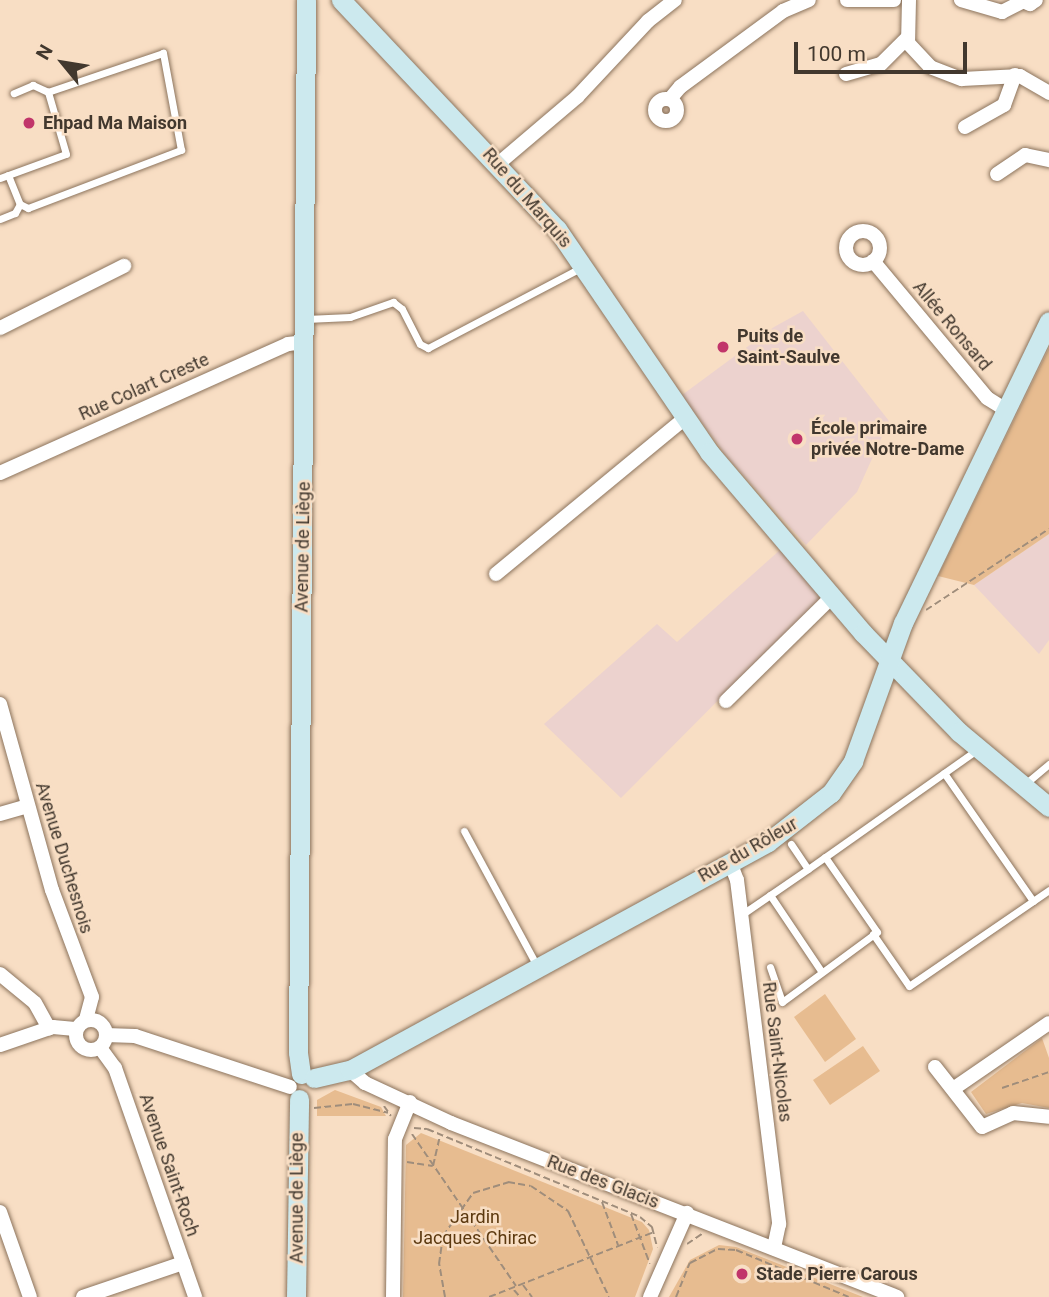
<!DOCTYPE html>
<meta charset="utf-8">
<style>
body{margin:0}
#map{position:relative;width:1049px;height:1297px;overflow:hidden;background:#f8dec4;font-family:Roboto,sans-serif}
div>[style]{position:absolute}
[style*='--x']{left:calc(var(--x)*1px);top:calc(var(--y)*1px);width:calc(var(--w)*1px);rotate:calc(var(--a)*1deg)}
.industrial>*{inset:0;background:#ecd2cf}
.education>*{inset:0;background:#ecd2ce}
.green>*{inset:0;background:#e7bc90}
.path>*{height:2px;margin-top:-1px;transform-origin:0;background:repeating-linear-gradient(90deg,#9f8d7b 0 7px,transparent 0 10.5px)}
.roads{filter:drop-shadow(0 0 2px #8c745d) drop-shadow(0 0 2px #8c745d)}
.lane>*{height:7px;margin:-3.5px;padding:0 3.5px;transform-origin:3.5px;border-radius:3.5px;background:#fff}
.street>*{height:14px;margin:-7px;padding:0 7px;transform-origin:7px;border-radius:7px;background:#fff}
.street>.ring{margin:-7px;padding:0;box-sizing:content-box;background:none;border:14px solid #fff;border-radius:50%}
.secondary>*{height:19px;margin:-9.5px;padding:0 9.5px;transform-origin:9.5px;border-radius:9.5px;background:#cce9ee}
.dots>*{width:19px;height:19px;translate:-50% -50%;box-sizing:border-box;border:4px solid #f8dec4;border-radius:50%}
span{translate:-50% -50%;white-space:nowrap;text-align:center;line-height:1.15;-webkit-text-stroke:5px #f8dec4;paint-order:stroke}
.poi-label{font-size:18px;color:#42382e;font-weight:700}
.left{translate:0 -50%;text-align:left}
.street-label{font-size:18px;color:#42382e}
.park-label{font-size:18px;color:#5c390f}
.north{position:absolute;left:28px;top:28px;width:70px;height:70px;-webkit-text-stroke:5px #f8dec4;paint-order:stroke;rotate:300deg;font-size:19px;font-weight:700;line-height:28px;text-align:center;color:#42382e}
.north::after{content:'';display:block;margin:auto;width:24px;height:32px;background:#42382e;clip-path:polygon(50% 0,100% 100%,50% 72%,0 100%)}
.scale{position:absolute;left:794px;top:42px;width:173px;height:32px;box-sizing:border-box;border:4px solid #42382e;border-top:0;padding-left:9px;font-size:21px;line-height:24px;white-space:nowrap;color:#42382e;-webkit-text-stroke:5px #f8dec4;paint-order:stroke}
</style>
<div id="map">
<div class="industrial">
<i style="clip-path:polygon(1049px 534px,1049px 640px,1039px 654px,974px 585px)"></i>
</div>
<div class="education">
<i style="clip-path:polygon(803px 311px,889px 421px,857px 492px,806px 545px,727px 457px,682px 395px,774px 327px)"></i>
<i style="clip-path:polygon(780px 550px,821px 597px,621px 798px,544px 724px,657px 624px,677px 642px)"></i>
</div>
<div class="green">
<i style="clip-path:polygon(1049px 348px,1049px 534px,974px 585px,938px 576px)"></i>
<i style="clip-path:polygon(825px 994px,856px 1039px,825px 1062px,794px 1017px)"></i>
<i style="clip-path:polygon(1042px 1038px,1049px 1058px,1049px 1108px,1022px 1103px,986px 1114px,971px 1092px)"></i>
<i style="clip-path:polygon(863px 1046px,880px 1071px,830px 1105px,813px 1080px)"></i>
<i style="clip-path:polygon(335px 1090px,381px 1107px,386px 1116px,317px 1116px,317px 1100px)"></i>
<i style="clip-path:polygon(421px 1133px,642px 1222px,649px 1230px,653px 1249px,635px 1297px,403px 1297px,406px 1145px)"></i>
<i style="clip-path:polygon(719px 1245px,736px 1247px,863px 1297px,669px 1297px,690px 1260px)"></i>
</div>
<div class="path">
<i style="--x:926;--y:610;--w:147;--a:-33.4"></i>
<i style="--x:1002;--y:1088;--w:50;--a:-18.8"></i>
<i style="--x:384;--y:1106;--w:12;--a:55"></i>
<i style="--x:314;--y:1108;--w:39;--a:-6"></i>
<i style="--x:353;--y:1104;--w:36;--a:14"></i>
<i style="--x:414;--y:1128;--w:13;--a:4"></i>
<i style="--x:427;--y:1129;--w:230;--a:22.4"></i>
<i style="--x:640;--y:1217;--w:16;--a:40"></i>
<i style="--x:652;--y:1227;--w:21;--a:76"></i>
<i style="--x:412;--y:1134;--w:184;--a:55.6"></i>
<i style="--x:407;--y:1162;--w:26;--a:9"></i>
<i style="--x:433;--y:1166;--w:31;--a:-77"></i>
<i style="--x:602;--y:1202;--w:46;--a:69.6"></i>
<i style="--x:631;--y:1214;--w:53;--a:69.2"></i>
<i style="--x:687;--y:1244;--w:18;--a:-34"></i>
<i style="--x:523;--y:1285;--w:15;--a:53"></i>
<i style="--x:514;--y:1290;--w:9;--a:49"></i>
<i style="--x:445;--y:1297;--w:34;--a:-100"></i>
<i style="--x:439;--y:1264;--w:28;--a:-82"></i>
<i style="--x:443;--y:1236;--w:52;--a:-55.1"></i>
<i style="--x:473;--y:1193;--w:37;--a:-17"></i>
<i style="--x:508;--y:1182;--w:23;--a:10"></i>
<i style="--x:531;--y:1186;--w:45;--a:34"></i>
<i style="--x:568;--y:1211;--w:95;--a:64.5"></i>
<i style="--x:489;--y:1297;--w:177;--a:-21.5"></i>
<i style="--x:676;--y:1297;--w:37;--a:-68"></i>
<i style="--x:690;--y:1263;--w:31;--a:-27"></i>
<i style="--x:718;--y:1249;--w:18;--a:3"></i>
<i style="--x:736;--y:1250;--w:122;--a:22.6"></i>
</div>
<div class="roads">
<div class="lane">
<i style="--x:8;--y:175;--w:31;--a:68"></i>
<i style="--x:20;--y:204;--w:9;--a:27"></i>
<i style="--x:28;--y:208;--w:164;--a:-20.8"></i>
<i style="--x:181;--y:150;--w:99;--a:-100.5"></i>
<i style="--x:163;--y:53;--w:121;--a:161.3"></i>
<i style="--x:0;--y:178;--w:70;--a:-20"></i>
<i style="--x:66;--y:154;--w:65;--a:-106.2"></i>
<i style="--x:48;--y:92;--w:17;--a:-155"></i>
<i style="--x:33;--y:85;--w:21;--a:157"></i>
<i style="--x:0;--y:219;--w:16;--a:-22"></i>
<i style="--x:15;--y:213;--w:10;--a:-61"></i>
<i style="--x:306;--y:319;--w:44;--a:-2.6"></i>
<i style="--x:350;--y:317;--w:46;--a:-19.2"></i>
<i style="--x:393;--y:302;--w:11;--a:38"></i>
<i style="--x:402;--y:309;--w:39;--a:63"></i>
<i style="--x:420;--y:344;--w:9;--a:27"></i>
<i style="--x:428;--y:348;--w:174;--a:-27.7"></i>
<i style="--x:944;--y:773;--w:156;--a:55.2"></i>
<i style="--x:1025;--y:784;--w:31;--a:-40"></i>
<i style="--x:464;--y:831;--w:153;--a:61.6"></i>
<i style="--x:791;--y:844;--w:30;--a:56"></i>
<i style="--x:808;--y:869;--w:21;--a:-35"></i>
<i style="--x:770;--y:895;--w:92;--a:56.1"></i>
<i style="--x:741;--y:915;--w:81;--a:-34.5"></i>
<i style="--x:873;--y:934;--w:63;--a:55.3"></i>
<i style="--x:909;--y:986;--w:170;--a:-34.4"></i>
<i style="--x:770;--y:967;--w:37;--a:71"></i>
<i style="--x:782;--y:1002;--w:118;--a:-36.4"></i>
<i style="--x:877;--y:932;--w:91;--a:-124.7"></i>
<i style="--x:825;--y:857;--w:187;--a:-35.2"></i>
</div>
<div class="street">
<i style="--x:847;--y:0;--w:47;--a:0"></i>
<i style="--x:909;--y:0;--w:43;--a:91.3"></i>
<i style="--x:908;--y:43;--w:33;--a:47"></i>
<i style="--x:930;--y:67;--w:34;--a:21"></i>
<i style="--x:962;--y:79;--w:58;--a:-3"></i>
<i style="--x:1020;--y:76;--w:34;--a:30"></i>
<i style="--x:961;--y:0;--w:43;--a:16.3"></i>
<i style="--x:1002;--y:12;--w:22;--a:-27"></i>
<i style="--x:1020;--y:0;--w:11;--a:22"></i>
<i style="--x:1030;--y:4;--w:7;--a:-34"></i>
<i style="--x:846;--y:74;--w:36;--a:-16"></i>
<i style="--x:881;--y:64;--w:37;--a:-45"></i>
<i class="ring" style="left:655px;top:99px;width:8px;height:8px"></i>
<i style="--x:670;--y:99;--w:16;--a:-50"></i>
<i style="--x:680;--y:87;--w:128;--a:-36.4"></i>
<i style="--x:783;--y:11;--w:28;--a:-23"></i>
<i style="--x:965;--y:127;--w:45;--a:-29.4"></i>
<i style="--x:1004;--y:105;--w:32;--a:-70"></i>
<i style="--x:498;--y:164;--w:104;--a:-40.3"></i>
<i style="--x:577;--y:97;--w:104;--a:-46.9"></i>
<i style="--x:648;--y:21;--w:34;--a:-38"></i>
<i style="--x:997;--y:174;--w:34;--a:-34"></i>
<i style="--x:1025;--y:155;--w:25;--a:12"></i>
<i class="ring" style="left:846px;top:231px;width:20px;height:20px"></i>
<i style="--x:873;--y:261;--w:178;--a:50.2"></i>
<i style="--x:987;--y:398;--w:22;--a:32"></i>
<i style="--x:0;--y:328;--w:139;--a:-26.6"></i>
<i style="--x:0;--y:473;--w:316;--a:-24.1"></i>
<i style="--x:288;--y:344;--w:17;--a:-7"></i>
<i style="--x:496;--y:574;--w:245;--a:-39.5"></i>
<i style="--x:726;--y:701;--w:148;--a:-44.5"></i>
<i style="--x:0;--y:704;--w:193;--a:74.4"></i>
<i style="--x:52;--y:890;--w:114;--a:69.5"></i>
<i style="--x:92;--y:997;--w:24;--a:105"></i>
<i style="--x:0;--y:814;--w:29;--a:-16"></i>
<i style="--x:730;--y:862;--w:19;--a:69"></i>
<i style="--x:737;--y:880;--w:347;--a:83"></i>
<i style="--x:779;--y:1224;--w:25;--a:102"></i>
<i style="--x:0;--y:974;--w:45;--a:39.6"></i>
<i style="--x:35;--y:1003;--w:29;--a:61"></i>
<i class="ring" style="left:76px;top:1020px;width:16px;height:16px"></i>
<i style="--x:106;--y:1035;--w:29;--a:2"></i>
<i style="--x:135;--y:1036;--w:163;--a:18.2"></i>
<i style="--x:0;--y:1045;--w:56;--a:-18.8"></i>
<i style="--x:53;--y:1027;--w:22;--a:5"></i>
<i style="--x:101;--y:1049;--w:24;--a:54"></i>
<i style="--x:115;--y:1068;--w:243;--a:70.7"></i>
<i style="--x:935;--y:1067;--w:76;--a:51.9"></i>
<i style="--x:982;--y:1127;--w:34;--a:-24"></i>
<i style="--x:1013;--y:1113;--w:36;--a:6"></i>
<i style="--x:350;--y:1070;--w:20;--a:41"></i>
<i style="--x:365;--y:1083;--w:95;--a:24.9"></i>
<i style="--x:451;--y:1123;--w:479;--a:21.3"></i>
<i style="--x:953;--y:1089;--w:116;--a:-34.5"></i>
<i style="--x:0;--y:1212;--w:90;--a:70.6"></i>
<i style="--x:83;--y:1297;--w:106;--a:-18.8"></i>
<i style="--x:393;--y:1297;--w:158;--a:-89.3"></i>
<i style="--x:395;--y:1139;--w:40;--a:-68"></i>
<i style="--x:650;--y:1297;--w:92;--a:-66.2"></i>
</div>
<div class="secondary">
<i style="--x:341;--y:0;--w:315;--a:46.7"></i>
<i style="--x:557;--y:229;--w:270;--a:55.7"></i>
<i style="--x:709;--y:452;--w:238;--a:49.6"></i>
<i style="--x:863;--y:633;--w:138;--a:45.9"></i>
<i style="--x:959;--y:732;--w:117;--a:39.8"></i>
<i style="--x:301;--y:1074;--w:22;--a:-98"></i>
<i style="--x:298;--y:1052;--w:1052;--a:-89.56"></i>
<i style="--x:314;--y:1078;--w:37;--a:-13"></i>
<i style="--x:350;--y:1070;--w:476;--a:-28.6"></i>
<i style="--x:768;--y:842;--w:80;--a:-37.9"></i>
<i style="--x:831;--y:793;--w:39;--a:-55"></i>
<i style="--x:853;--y:761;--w:147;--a:-70.1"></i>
<i style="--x:903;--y:623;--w:335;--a:-64.2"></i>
<i style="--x:296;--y:1297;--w:198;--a:-89.1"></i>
</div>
</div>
<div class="dots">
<i style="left:29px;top:123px;background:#c1356a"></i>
<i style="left:723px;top:347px;background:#c1356a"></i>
<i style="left:797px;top:439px;background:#c1356a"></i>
<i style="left:742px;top:1274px;background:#c1356a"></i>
</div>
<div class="poi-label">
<span class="left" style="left:43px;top:123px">Ehpad Ma Maison</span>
<span class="left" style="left:737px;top:347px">Puits de<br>Saint-Saulve</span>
<span class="left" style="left:811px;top:439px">École primaire<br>privée Notre-Dame</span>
<span class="left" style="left:756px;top:1274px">Stade Pierre Carous</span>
</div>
<div class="street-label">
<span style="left:527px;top:198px;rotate:49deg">Rue du Marquis</span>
<span style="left:952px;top:326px;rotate:50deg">Allée Ronsard</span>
<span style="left:144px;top:387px;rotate:-24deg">Rue Colart Creste</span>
<span style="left:303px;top:547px;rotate:-89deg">Avenue de Liège</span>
<span style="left:748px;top:850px;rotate:-30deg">Rue du Rôleur</span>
<span style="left:64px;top:858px;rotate:73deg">Avenue Duchesnois</span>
<span style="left:777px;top:1052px;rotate:83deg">Rue Saint-Nicolas</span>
<span style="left:169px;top:1165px;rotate:71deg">Avenue Saint-Roch</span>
<span style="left:603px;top:1182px;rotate:21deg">Rue des Glacis</span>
<span style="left:297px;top:1198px;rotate:-90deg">Avenue de Liège</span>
</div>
<div class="park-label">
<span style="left:475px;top:1228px">Jardin<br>Jacques Chirac</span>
</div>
<div class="north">N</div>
<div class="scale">100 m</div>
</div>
